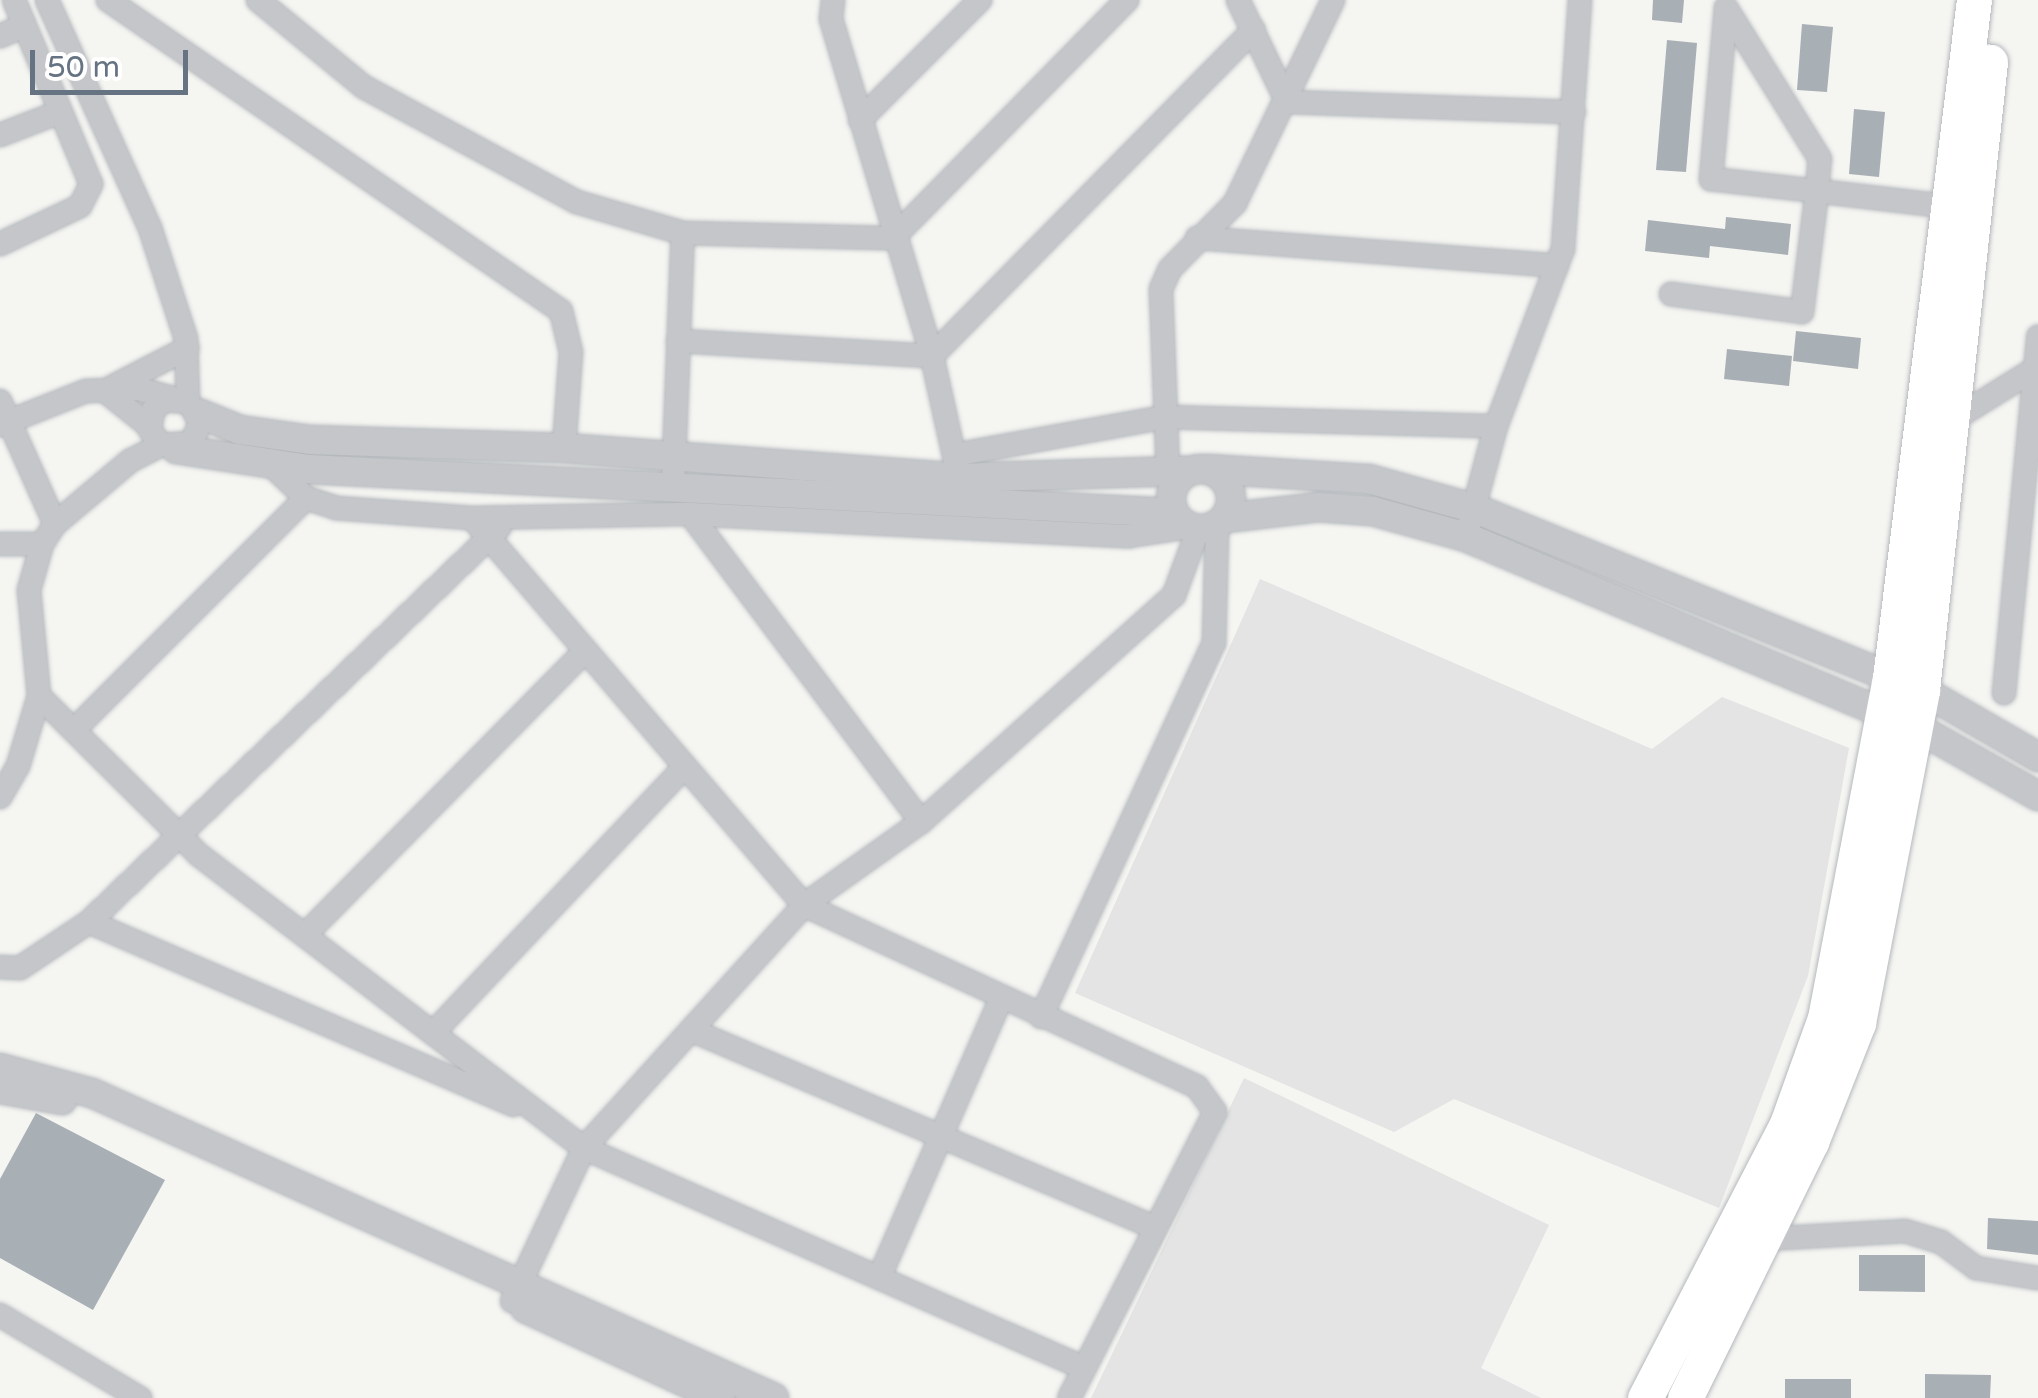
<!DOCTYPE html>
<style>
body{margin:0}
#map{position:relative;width:2038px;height:1398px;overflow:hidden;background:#f5f5f2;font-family:"Varela Round",sans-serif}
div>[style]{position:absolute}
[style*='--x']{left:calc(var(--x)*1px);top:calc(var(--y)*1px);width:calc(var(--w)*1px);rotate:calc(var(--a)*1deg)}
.built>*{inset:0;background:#e3e4e3}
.building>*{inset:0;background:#a8afb5}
.roads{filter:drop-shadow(0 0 2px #b4b8bc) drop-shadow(0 0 2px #b4b8bc)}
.minor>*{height:22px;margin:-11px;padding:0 11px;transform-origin:11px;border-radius:11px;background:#c4c6ca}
.tertiary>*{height:28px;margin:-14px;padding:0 14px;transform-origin:14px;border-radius:14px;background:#c4c6ca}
.tertiary>.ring{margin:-14px;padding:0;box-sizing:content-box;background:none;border:28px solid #c4c6ca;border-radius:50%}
.primary>*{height:35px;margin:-17.5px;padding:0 17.5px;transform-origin:17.5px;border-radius:17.5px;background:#fff}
span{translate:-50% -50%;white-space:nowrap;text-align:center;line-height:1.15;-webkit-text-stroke:10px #fff;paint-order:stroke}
.scale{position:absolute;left:30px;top:50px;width:158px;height:45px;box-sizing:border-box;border:5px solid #667382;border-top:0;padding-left:12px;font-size:30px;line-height:35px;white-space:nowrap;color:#667382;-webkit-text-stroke:8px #fff;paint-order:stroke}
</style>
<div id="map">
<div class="built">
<i style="clip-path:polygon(1260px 579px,1652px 749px,1722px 697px,1849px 748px,1808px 976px,1719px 1208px,1454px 1099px,1394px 1132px,1075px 993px)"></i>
<i style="clip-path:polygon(1244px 1078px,1549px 1225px,1481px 1368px,1541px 1398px,1091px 1398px)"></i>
</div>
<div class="building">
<i style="clip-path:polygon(1653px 0,1684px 0,1682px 23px,1652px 20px)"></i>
<i style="clip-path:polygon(1802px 24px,1833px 27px,1827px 92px,1797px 90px)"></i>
<i style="clip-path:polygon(1667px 40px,1697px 43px,1686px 172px,1656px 170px)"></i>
<i style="clip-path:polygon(1854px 109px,1885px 112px,1879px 177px,1849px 174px)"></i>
<i style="clip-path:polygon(1726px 217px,1791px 224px,1788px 255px,1710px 246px,1709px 258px,1645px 251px,1648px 220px,1725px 229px)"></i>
<i style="clip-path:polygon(1796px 331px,1861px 338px,1858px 369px,1793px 361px)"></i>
<i style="clip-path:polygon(1727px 349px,1792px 356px,1789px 386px,1724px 379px)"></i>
<i style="clip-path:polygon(36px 1113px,165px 1180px,93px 1310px,0 1258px,0 1179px)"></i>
<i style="clip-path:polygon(1988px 1218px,2038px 1221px,2038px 1255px,1987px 1249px)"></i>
<i style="clip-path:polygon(1859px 1255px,1925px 1255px,1925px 1292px,1859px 1291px)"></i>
<i style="clip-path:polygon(1925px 1374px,1991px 1375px,1990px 1398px,1925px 1398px)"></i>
<i style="clip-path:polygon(1785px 1379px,1851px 1379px,1851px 1398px,1785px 1398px)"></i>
</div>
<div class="roads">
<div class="minor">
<i style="--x:47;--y:0;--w:250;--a:65.7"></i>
<i style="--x:150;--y:228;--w:117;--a:72"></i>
<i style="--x:186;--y:339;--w:63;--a:88.2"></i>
<i style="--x:108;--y:0;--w:549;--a:34.47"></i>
<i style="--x:561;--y:311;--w:42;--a:76.3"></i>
<i style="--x:571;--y:352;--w:96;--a:94.2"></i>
<i style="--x:258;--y:0;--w:137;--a:39.4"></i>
<i style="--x:364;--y:87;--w:242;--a:28.4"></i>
<i style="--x:577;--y:202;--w:110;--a:16.3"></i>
<i style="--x:683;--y:233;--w:210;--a:1.4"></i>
<i style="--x:893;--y:238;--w:334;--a:-45.5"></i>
<i style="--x:833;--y:0;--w:19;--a:96"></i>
<i style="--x:831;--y:19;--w:352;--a:73.3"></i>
<i style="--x:932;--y:356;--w:116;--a:77.5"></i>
<i style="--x:1238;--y:0;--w:113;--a:64.3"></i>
<i style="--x:1287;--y:102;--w:287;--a:2"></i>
<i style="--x:0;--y:36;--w:26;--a:-23"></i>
<i style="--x:860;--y:120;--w:170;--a:-45"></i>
<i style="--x:0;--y:135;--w:64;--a:-21"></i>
<i style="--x:1197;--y:238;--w:361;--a:4.4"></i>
<i style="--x:0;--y:244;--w:89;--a:-25.4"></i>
<i style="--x:80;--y:206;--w:25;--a:-63"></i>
<i style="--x:91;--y:184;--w:199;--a:-112.7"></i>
<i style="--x:1671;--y:294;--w:132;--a:7.8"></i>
<i style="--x:1802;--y:312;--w:122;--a:-82.9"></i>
<i style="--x:1817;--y:191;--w:32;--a:-85"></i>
<i style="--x:1820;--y:159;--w:178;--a:-121.9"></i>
<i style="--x:1726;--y:8;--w:172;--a:95"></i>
<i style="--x:1711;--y:179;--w:107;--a:6.5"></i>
<i style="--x:1817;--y:191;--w:145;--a:6.7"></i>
<i style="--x:678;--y:341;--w:254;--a:3.4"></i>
<i style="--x:932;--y:356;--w:458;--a:-45.4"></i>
<i style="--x:112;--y:387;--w:85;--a:-27.2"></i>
<i style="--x:105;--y:391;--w:56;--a:38.5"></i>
<i style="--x:0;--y:401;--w:135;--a:65.9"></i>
<i style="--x:1951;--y:421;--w:102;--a:-31.8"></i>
<i style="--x:0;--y:425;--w:92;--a:-21.6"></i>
<i style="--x:86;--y:391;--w:53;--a:-2.2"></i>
<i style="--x:139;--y:389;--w:35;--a:15"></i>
<i style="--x:161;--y:445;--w:19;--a:-126"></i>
<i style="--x:150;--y:430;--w:20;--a:-81"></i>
<i style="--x:153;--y:410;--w:16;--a:-40"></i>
<i style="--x:165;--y:400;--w:23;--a:5"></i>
<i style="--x:188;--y:402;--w:23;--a:56"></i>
<i style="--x:201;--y:421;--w:24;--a:114"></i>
<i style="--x:191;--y:443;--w:30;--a:176"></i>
<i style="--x:161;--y:445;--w:34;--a:153"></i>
<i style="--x:131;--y:460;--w:99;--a:139.9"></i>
<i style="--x:55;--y:524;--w:24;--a:123"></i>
<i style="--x:42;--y:544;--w:48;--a:105.8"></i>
<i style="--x:29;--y:590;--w:106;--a:84.6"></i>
<i style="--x:39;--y:696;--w:226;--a:44.8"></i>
<i style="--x:199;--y:855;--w:484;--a:37.3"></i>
<i style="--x:584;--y:1148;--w:546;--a:23.75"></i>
<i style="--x:954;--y:455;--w:214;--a:-10.2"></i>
<i style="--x:1165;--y:417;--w:331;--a:1.6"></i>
<i style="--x:271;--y:465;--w:48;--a:43.3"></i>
<i style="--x:306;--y:498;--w:32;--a:18"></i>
<i style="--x:336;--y:508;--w:136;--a:4.2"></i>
<i style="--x:472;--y:518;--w:218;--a:-1.1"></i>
<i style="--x:690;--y:514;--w:440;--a:2.9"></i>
<i style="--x:1129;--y:536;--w:60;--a:-8.7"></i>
<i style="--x:1168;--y:473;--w:184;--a:-92.2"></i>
<i style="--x:1161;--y:289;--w:22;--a:-66"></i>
<i style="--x:1170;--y:269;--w:93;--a:-45.4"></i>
<i style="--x:1235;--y:203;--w:225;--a:-64.2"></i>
<i style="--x:673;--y:488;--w:255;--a:-87.8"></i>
<i style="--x:690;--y:514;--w:385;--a:53.1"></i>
<i style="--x:472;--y:518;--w:510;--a:49.37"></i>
<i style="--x:804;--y:905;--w:433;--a:24.8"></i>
<i style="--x:1197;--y:1087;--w:31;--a:54"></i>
<i style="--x:1215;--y:1112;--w:321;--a:117"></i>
<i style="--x:1466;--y:537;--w:115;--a:-74.9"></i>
<i style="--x:1496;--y:426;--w:189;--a:-69.3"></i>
<i style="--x:1563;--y:249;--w:250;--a:-86.1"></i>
<i style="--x:0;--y:544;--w:42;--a:0"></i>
<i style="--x:2004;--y:693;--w:358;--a:-84.5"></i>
<i style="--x:74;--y:730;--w:328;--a:-45"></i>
<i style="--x:0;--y:797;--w:36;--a:-60"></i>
<i style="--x:18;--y:766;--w:73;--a:-73.3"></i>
<i style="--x:89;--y:922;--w:462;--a:23.3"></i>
<i style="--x:305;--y:935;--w:399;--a:-45.4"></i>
<i style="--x:0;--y:967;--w:20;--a:3"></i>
<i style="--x:20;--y:968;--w:83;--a:-33.7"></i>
<i style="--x:89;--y:922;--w:569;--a:-43.86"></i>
<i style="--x:1041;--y:1017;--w:412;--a:-65.2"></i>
<i style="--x:1214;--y:643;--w:118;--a:-88.5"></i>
<i style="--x:691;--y:1030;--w:505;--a:23.06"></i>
<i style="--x:433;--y:1033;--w:362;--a:-46.6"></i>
<i style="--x:1764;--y:1239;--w:141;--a:-3.2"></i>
<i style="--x:1905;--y:1231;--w:38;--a:17"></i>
<i style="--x:1941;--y:1242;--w:44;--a:36.6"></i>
<i style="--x:1976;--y:1268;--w:63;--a:9.2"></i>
<i style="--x:879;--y:1278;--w:305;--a:-66.4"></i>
<i style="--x:512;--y:1301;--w:169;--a:-64.8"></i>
<i style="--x:584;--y:1148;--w:328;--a:-47.8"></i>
<i style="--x:804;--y:905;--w:143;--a:-35.4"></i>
<i style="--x:921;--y:822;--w:340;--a:-41.9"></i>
<i style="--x:1174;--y:595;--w:69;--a:-69.7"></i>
<i style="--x:0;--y:1315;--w:163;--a:30.7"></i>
</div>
<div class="tertiary">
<i style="--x:198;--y:413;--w:45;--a:22"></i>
<i style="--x:240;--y:430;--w:71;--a:8.1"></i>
<i style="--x:310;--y:440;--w:254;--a:1.8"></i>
<i style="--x:564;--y:448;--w:396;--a:4.3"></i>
<i style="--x:959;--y:478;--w:229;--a:-1.8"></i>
<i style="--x:176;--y:449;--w:134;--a:8.6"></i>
<i style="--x:309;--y:469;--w:866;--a:2.91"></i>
<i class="ring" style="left:1171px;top:469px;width:32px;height:32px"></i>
<i style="--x:1208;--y:469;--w:161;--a:3.6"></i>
<i style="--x:1369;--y:479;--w:111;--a:15.7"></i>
<i style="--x:1476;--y:509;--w:481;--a:22.1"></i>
<i style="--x:1922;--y:690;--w:134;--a:30"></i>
<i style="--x:1225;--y:518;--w:94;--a:-6.7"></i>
<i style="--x:1318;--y:507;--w:55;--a:4.2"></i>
<i style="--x:1373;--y:511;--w:97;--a:15.6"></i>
<i style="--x:1466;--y:537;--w:488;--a:22.9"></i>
<i style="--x:1916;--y:727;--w:140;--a:29.5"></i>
<i style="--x:0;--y:1068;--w:95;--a:15.2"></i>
<i style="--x:92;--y:1093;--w:747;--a:24.09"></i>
<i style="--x:0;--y:1089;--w:63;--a:10.1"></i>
<i style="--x:525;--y:1308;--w:215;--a:24.8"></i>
</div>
<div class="primary">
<i style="--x:1645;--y:1398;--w:309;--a:-62.6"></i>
<i style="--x:1787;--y:1124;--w:113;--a:-70.3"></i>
<i style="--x:1825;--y:1018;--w:346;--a:-79.2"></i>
<i style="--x:1890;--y:678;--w:683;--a:-82.94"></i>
<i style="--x:1685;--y:1398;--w:285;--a:-63.8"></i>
<i style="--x:1811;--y:1142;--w:128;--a:-68.4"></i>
<i style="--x:1858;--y:1023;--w:339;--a:-79.1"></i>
<i style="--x:1922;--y:690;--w:632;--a:-83.82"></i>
</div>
</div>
<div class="scale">50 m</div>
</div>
